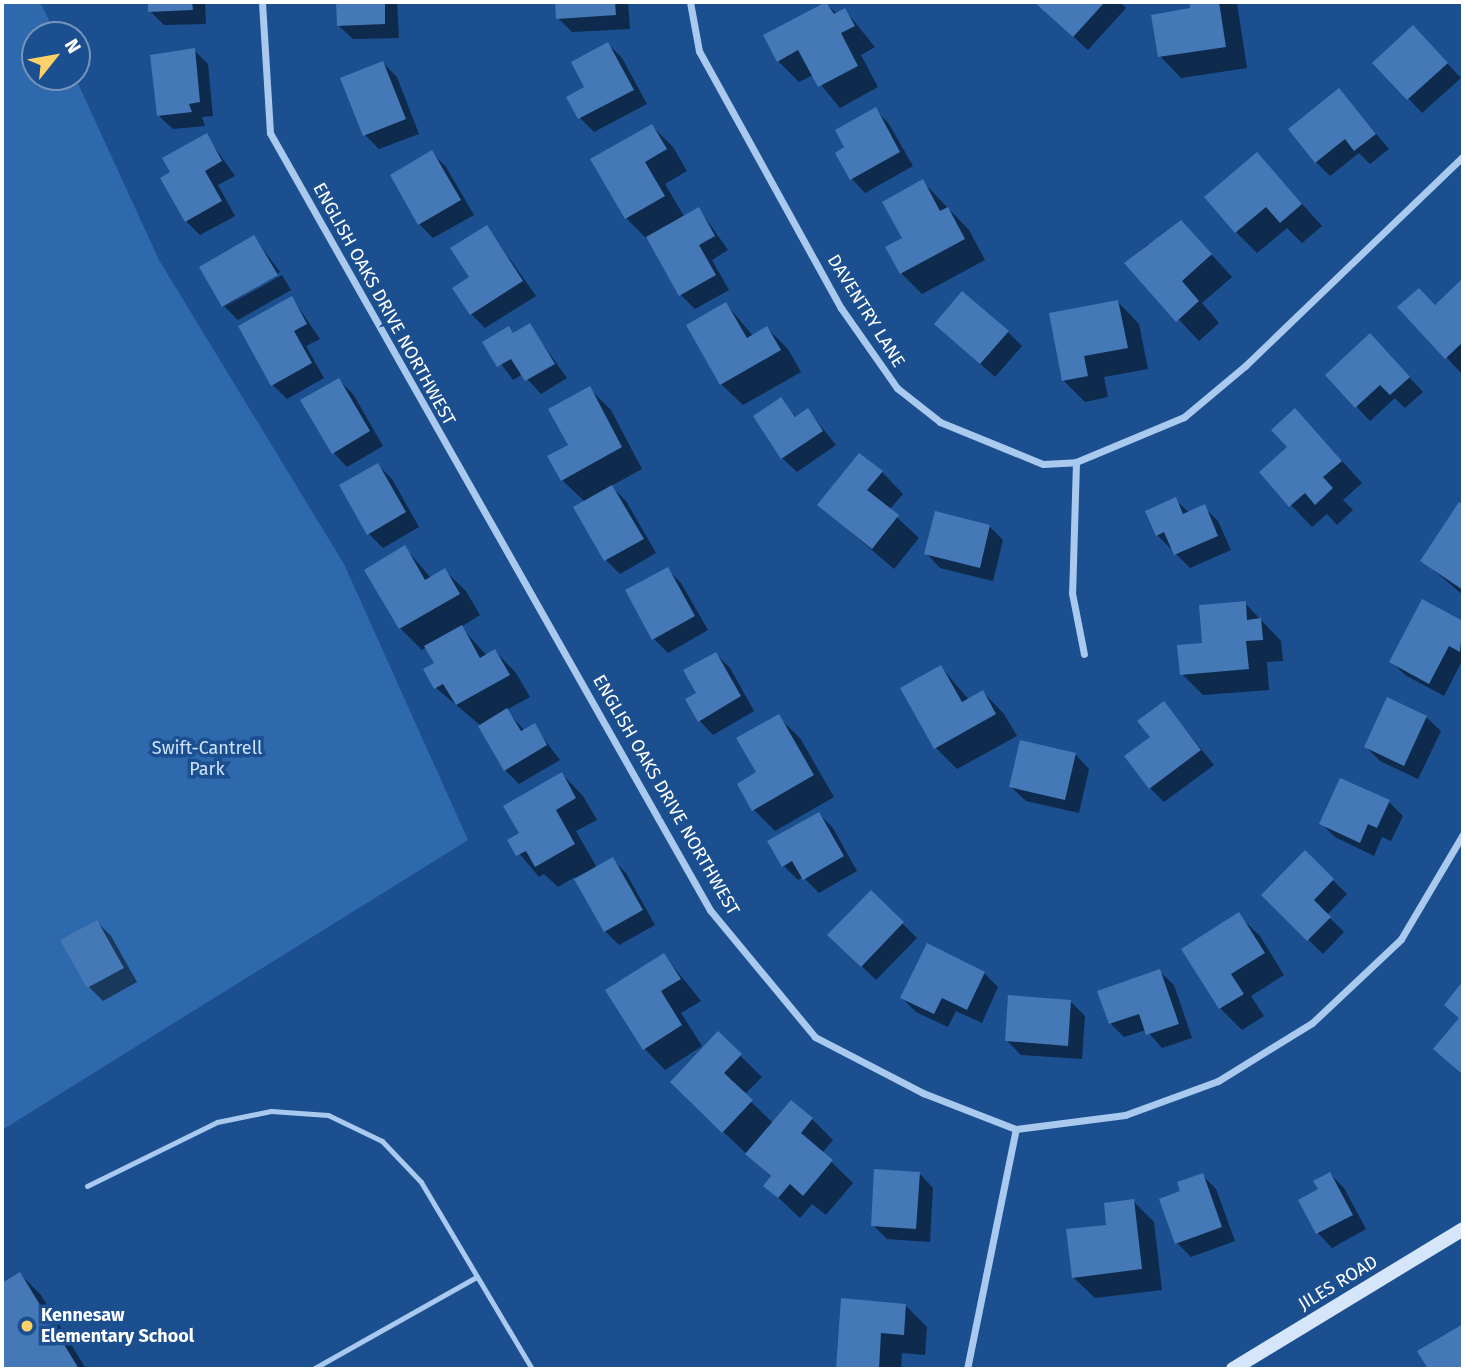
<!DOCTYPE html>
<style>
body{margin:0}
#map{position:relative;width:1465px;height:1371px;overflow:hidden;background:#1b4f8f;font-family:"Fira Sans",sans-serif}
div>[style]{position:absolute}
[style*='--x']{left:calc(var(--x)*1px);top:calc(var(--y)*1px);width:calc(var(--w)*1px);rotate:calc(var(--a)*1deg)}
.green>*{inset:0;background:#2e69ad}
.shadow>*{inset:0;background:#0007}
.building>*{inset:0;background:#4478b7}
.lane>*{height:5px;margin:-2.5px;padding:0 2.5px;transform-origin:2.5px;border-radius:2.5px;background:#a9c9ee}
.street>*{height:7px;margin:-3.5px;padding:0 3.5px;transform-origin:3.5px;border-radius:3.5px;background:#a9c9ee}
.secondary>*{height:14px;margin:-7px;padding:0 7px;transform-origin:7px;border-radius:7px;background:#d6e6fa}
.dots>*{width:19px;height:19px;translate:-50% -50%;box-sizing:border-box;border:4px solid #1b4f8f;border-radius:50%}
span{translate:-50% -50%;white-space:nowrap;text-align:center;line-height:1.15;-webkit-text-stroke:7px #1b4f8f;paint-order:stroke}
.street-label{font-size:18px;color:#fff}
.park-label{font-size:18px;color:#cfe3fa}
.poi-label{font-size:18px;color:#fff;font-weight:700}
.left{translate:0 -50%;text-align:left}
.frame{position:absolute;inset:0;border:4px solid #fff;pointer-events:none}
.north{position:absolute;left:21px;top:21px;width:70px;height:70px;box-sizing:border-box;background:#1b4f8f;border:2px solid #7695bc;border-radius:50%;rotate:59deg;font-size:19px;font-weight:700;line-height:28px;text-align:center;color:#fff}
.north::after{content:'';display:block;margin:auto;width:24px;height:32px;background:#ffd166;clip-path:polygon(50% 0,100% 100%,50% 72%,0 100%)}
</style>
<div id="map">
<div class="green">
<i style="clip-path:polygon(2px 2px,40px 2px,56px 35px,35px 35px,35px 77px,75px 77px,159px 260px,344px 564px,468px 840px,2px 1130px)"></i>
</div>
<div class="shadow">
<i style="clip-path:polygon(150px 2px,205px 2px,206px 24px,164px 25px,150px 11px)"></i>
<i style="clip-path:polygon(337px 2px,397px 2px,399px 38px,353px 39px,338px 25px)"></i>
<i style="clip-path:polygon(557px 2px,628px 2px,630px 29px,572px 32px,558px 18px)"></i>
<i style="clip-path:polygon(1036px 2px,1120px 2px,1126px 8px,1088px 50px)"></i>
<i style="clip-path:polygon(1191px 2px,1237px 3px,1247px 68px,1181px 78px,1160px 56px,1192px 10px)"></i>
<i style="clip-path:polygon(826px 4px,837px 14px,845px 10px,875px 47px,861px 55px,878px 87px,840px 108px,813px 75px,799px 82px,778px 61px)"></i>
<i style="clip-path:polygon(1427px 42px,1461px 78px,1422px 113px,1375px 63px)"></i>
<i style="clip-path:polygon(608px 44px,622px 58px,647px 104px,594px 132px,580px 118px,586px 88px)"></i>
<i style="clip-path:polygon(194px 50px,208px 64px,213px 116px,202px 117px,205px 126px,173px 129px,158px 115px)"></i>
<i style="clip-path:polygon(383px 63px,397px 77px,419px 134px,379px 149px,365px 135px)"></i>
<i style="clip-path:polygon(1339px 90px,1389px 149px,1370px 164px,1359px 153px,1330px 176px,1316px 162px)"></i>
<i style="clip-path:polygon(875px 109px,889px 124px,913px 166px,865px 193px,851px 178px,847px 148px)"></i>
<i style="clip-path:polygon(652px 126px,673px 147px,687px 171px,665px 184px,685px 218px,699px 209px,728px 250px,712px 260px,729px 290px,695px 309px,681px 295px,647px 239px,626px 218px)"></i>
<i style="clip-path:polygon(206px 135px,235px 176px,218px 185px,235px 216px,200px 235px,186px 221px,172px 173px)"></i>
<i style="clip-path:polygon(432px 153px,446px 167px,474px 215px,433px 238px,419px 224px)"></i>
<i style="clip-path:polygon(1257px 154px,1322px 226px,1302px 243px,1287px 228px,1257px 253px,1236px 232px)"></i>
<i style="clip-path:polygon(923px 182px,969px 230px,985px 260px,922px 294px,901px 273px,905px 239px)"></i>
<i style="clip-path:polygon(487px 227px,536px 296px,485px 328px,471px 314px,471px 278px)"></i>
<i style="clip-path:polygon(254px 237px,280px 272px,225px 307px,282px 275px,291px 290px,238px 320px,224px 306px,201px 267px)"></i>
<i style="clip-path:polygon(1148px 244px,1153px 248px,1202px 244px,1232px 277px,1202px 303px,1219px 323px,1199px 341px,1126px 263px)"></i>
<i style="clip-path:polygon(1463px 281px,1463px 375px,1400px 308px,1435px 307px)"></i>
<i style="clip-path:polygon(292px 298px,320px 339px,306px 346px,324px 378px,287px 399px,273px 385px)"></i>
<i style="clip-path:polygon(1118px 302px,1139px 324px,1148px 369px,1104px 377px,1108px 397px,1085px 402px,1063px 380px)"></i>
<i style="clip-path:polygon(726px 304px,753px 336px,767px 328px,788px 349px,801px 372px,743px 405px,721px 384px)"></i>
<i style="clip-path:polygon(936px 324px,1008px 332px,1022px 346px,995px 377px)"></i>
<i style="clip-path:polygon(529px 325px,567px 378px,541px 394px,523px 374px,513px 380px,485px 342px,508px 328px,514px 334px)"></i>
<i style="clip-path:polygon(1383px 349px,1423px 392px,1405px 408px,1395px 398px,1370px 421px,1327px 375px)"></i>
<i style="clip-path:polygon(339px 380px,353px 394px,383px 446px,347px 467px,333px 452px)"></i>
<i style="clip-path:polygon(589px 388px,611px 410px,642px 469px,611px 486px,626px 501px,656px 553px,620px 574px,606px 560px,575px 508px,585px 502px,562px 480px)"></i>
<i style="clip-path:polygon(780px 399px,797px 418px,808px 410px,836px 445px,797px 472px,782px 458px)"></i>
<i style="clip-path:polygon(1316px 432px,1362px 483px,1343px 500px,1353px 510px,1337px 525px,1327px 514px,1312px 527px,1291px 505px,1289px 447px)"></i>
<i style="clip-path:polygon(378px 465px,392px 479px,419px 527px,383px 548px,369px 534px)"></i>
<i style="clip-path:polygon(882px 472px,903px 494px,889px 510px,919px 538px,894px 569px,819px 505px)"></i>
<i style="clip-path:polygon(1175px 499px,1189px 513px,1204px 507px,1218px 521px,1231px 550px,1190px 568px,1157px 535px)"></i>
<i style="clip-path:polygon(1459px 504px,1463px 507px,1463px 595px,1423px 561px)"></i>
<i style="clip-path:polygon(989px 526px,1003px 540px,993px 581px,940px 568px,926px 553px)"></i>
<i style="clip-path:polygon(405px 548px,431px 578px,444px 570px,466px 591px,480px 615px,461px 627px,487px 656px,495px 651px,516px 673px,530px 697px,506px 710px,525px 731px,534px 726px,560px 760px,519px 784px,505px 770px,480px 725px,436px 688px,425px 670px,436px 664px,426px 647px,422px 650px,400px 628px,367px 570px)"></i>
<i style="clip-path:polygon(667px 569px,681px 583px,708px 630px,668px 653px,654px 639px)"></i>
<i style="clip-path:polygon(1423px 601px,1463px 623px,1463px 659px,1444px 696px,1405px 675px,1391px 661px)"></i>
<i style="clip-path:polygon(1245px 603px,1281px 641px,1283px 661px,1267px 662px,1269px 690px,1203px 695px,1182px 674px)"></i>
<i style="clip-path:polygon(716px 654px,730px 668px,754px 711px,713px 735px,699px 720px,698px 694px)"></i>
<i style="clip-path:polygon(941px 667px,969px 700px,983px 692px,1004px 714px,1017px 736px,957px 769px,936px 748px)"></i>
<i style="clip-path:polygon(1388px 699px,1426px 717px,1441px 731px,1418px 779px,1380px 761px,1366px 747px)"></i>
<i style="clip-path:polygon(1164px 703px,1214px 765px,1164px 802px,1150px 788px,1152px 737px)"></i>
<i style="clip-path:polygon(778px 717px,800px 738px,834px 797px,775px 831px,754px 810px,759px 773px)"></i>
<i style="clip-path:polygon(1075px 754px,1089px 769px,1079px 813px,1026px 801px,1011px 787px)"></i>
<i style="clip-path:polygon(562px 774px,583px 796px,597px 820px,576px 831px,597px 868px,612px 859px,626px 873px,655px 925px,619px 945px,605px 931px,575px 877px,558px 887px,544px 874px,539px 877px,509px 841px,521px 834px)"></i>
<i style="clip-path:polygon(1389px 802px,1403px 816px,1391px 841px,1382px 837px,1374px 856px,1335px 837px,1321px 823px)"></i>
<i style="clip-path:polygon(819px 814px,833px 828px,857px 871px,819px 893px,803px 877px,798px 880px,784px 866px)"></i>
<i style="clip-path:polygon(1305px 853px,1347px 894px,1327px 915px,1344px 932px,1323px 954px,1263px 895px)"></i>
<i style="clip-path:polygon(871px 893px,917px 938px,876px 980px,830px 935px)"></i>
<i style="clip-path:polygon(1238px 915px,1260px 936px,1284px 975px,1251px 996px,1264px 1016px,1242px 1030px,1220px 1008px,1183px 950px)"></i>
<i style="clip-path:polygon(97px 922px,111px 936px,137px 982px,103px 1001px,89px 987px)"></i>
<i style="clip-path:polygon(664px 955px,701px 1001px,681px 1013px,702px 1046px,665px 1070px,644px 1048px)"></i>
<i style="clip-path:polygon(1159px 971px,1174px 985px,1192px 1038px,1162px 1048px,1146px 1030px,1124px 1037px,1110px 1023px)"></i>
<i style="clip-path:polygon(984px 973px,998px 987px,982px 1023px,956px 1011px,948px 1027px,916px 1012px,902px 998px)"></i>
<i style="clip-path:polygon(1463px 984px,1463px 1076px,1436px 1049px,1461px 1019px,1446px 1005px)"></i>
<i style="clip-path:polygon(1071px 1002px,1085px 1016px,1082px 1059px,1021px 1055px,1007px 1041px)"></i>
<i style="clip-path:polygon(718px 1034px,762px 1077px,744px 1095px,774px 1124px,812px 1119px,833px 1140px,822px 1153px,853px 1183px,826px 1215px,812px 1204px,800px 1218px,766px 1186px,772px 1178px,693px 1103px)"></i>
<i style="clip-path:polygon(919px 1173px,933px 1188px,930px 1242px,887px 1239px,873px 1225px)"></i>
<i style="clip-path:polygon(1330px 1174px,1344px 1188px,1366px 1229px,1332px 1248px,1318px 1233px,1300px 1201px,1320px 1190px)"></i>
<i style="clip-path:polygon(1202px 1175px,1216px 1189px,1235px 1241px,1191px 1257px,1177px 1243px,1182px 1192px)"></i>
<i style="clip-path:polygon(1133px 1201px,1154px 1222px,1162px 1290px,1095px 1298px,1073px 1277px,1108px 1226px)"></i>
<i style="clip-path:polygon(20px 1274px,41px 1295px,86px 1369px,2px 1369px,2px 1285px)"></i>
<i style="clip-path:polygon(905px 1305px,927px 1327px,925px 1355px,902px 1353px,901px 1369px,838px 1368px)"></i>
</div>
<div class="building">
<i style="clip-path:polygon(148px 2px,192px 2px,193px 10px,148px 12px)"></i>
<i style="clip-path:polygon(336px 2px,385px 2px,385px 24px,337px 26px)"></i>
<i style="clip-path:polygon(555px 2px,615px 2px,616px 15px,556px 19px)"></i>
<i style="clip-path:polygon(826px 2px,834px 14px,845px 8px,855px 26px,841px 33px,858px 66px,818px 87px,798px 50px,777px 62px,763px 35px)"></i>
<i style="clip-path:polygon(1034px 2px,1105px 2px,1073px 37px)"></i>
<i style="clip-path:polygon(1189px 2px,1219px 2px,1226px 47px,1158px 57px,1151px 15px,1190px 8px)"></i>
<i style="clip-path:polygon(1413px 25px,1448px 63px,1407px 100px,1372px 63px)"></i>
<i style="clip-path:polygon(608px 42px,634px 90px,578px 119px,566px 97px,584px 87px,571px 62px)"></i>
<i style="clip-path:polygon(195px 48px,200px 102px,189px 104px,192px 112px,157px 116px,150px 55px)"></i>
<i style="clip-path:polygon(383px 61px,406px 119px,363px 136px,340px 78px)"></i>
<i style="clip-path:polygon(1339px 88px,1376px 134px,1354px 151px,1345px 139px,1315px 163px,1288px 129px)"></i>
<i style="clip-path:polygon(876px 107px,900px 152px,850px 180px,835px 153px,844px 147px,835px 130px)"></i>
<i style="clip-path:polygon(652px 124px,667px 149px,645px 162px,665px 196px,625px 219px,590px 159px)"></i>
<i style="clip-path:polygon(207px 133px,222px 161px,205px 171px,222px 201px,185px 222px,160px 178px,170px 172px,162px 158px)"></i>
<i style="clip-path:polygon(432px 150px,461px 200px,418px 225px,390px 175px)"></i>
<i style="clip-path:polygon(1257px 152px,1302px 204px,1280px 223px,1266px 207px,1235px 233px,1204px 197px)"></i>
<i style="clip-path:polygon(923px 179px,940px 211px,948px 207px,965px 239px,900px 274px,885px 247px,902px 238px,882px 202px)"></i>
<i style="clip-path:polygon(699px 207px,715px 236px,699px 245px,716px 275px,679px 296px,646px 237px)"></i>
<i style="clip-path:polygon(1181px 220px,1212px 254px,1182px 281px,1199px 301px,1176px 322px,1124px 263px)"></i>
<i style="clip-path:polygon(487px 225px,523px 281px,470px 315px,452px 288px,469px 277px,450px 248px)"></i>
<i style="clip-path:polygon(254px 235px,278px 275px,222px 307px,199px 267px)"></i>
<i style="clip-path:polygon(1463px 278px,1463px 342px,1445px 359px,1397px 307px,1419px 288px,1435px 305px)"></i>
<i style="clip-path:polygon(962px 291px,1009px 331px,980px 364px,934px 324px)"></i>
<i style="clip-path:polygon(292px 296px,307px 324px,294px 331px,312px 363px,271px 386px,238px 326px)"></i>
<i style="clip-path:polygon(1118px 300px,1128px 348px,1084px 356px,1088px 376px,1062px 381px,1049px 313px)"></i>
<i style="clip-path:polygon(726px 302px,747px 338px,767px 326px,781px 350px,720px 385px,686px 325px)"></i>
<i style="clip-path:polygon(530px 323px,555px 364px,525px 381px,511px 359px,497px 367px,482px 342px,509px 326px,513px 333px)"></i>
<i style="clip-path:polygon(1370px 333px,1410px 377px,1390px 395px,1380px 385px,1355px 408px,1325px 375px)"></i>
<i style="clip-path:polygon(339px 378px,370px 431px,332px 454px,300px 400px)"></i>
<i style="clip-path:polygon(590px 386px,622px 447px,561px 481px,547px 456px,568px 445px,548px 409px)"></i>
<i style="clip-path:polygon(781px 397px,795px 417px,808px 408px,823px 431px,781px 459px,753px 416px)"></i>
<i style="clip-path:polygon(1295px 408px,1342px 461px,1323px 477px,1333px 488px,1315px 505px,1305px 493px,1289px 507px,1259px 472px,1287px 447px,1271px 430px)"></i>
<i style="clip-path:polygon(859px 453px,883px 471px,867px 490px,899px 515px,872px 549px,817px 505px)"></i>
<i style="clip-path:polygon(378px 463px,406px 512px,367px 535px,339px 485px)"></i>
<i style="clip-path:polygon(612px 485px,644px 539px,604px 561px,573px 507px)"></i>
<i style="clip-path:polygon(1176px 497px,1183px 514px,1205px 504px,1218px 536px,1174px 555px,1164px 532px,1156px 536px,1145px 511px)"></i>
<i style="clip-path:polygon(1459px 502px,1463px 505px,1463px 590px,1420px 561px)"></i>
<i style="clip-path:polygon(935px 511px,990px 525px,980px 568px,924px 554px)"></i>
<i style="clip-path:polygon(405px 545px,425px 580px,445px 568px,460px 594px,399px 629px,364px 570px)"></i>
<i style="clip-path:polygon(668px 567px,695px 616px,652px 640px,625px 590px)"></i>
<i style="clip-path:polygon(1422px 599px,1463px 621px,1460px 652px,1449px 646px,1429px 684px,1389px 662px)"></i>
<i style="clip-path:polygon(1246px 601px,1247px 620px,1261px 618px,1263px 640px,1246px 641px,1249px 669px,1180px 675px,1177px 645px,1202px 643px,1199px 605px)"></i>
<i style="clip-path:polygon(462px 625px,480px 658px,495px 649px,510px 675px,456px 705px,443px 684px,434px 689px,423px 669px,434px 663px,424px 646px)"></i>
<i style="clip-path:polygon(716px 652px,741px 696px,698px 722px,685px 699px,696px 693px,683px 670px)"></i>
<i style="clip-path:polygon(941px 665px,962px 702px,983px 690px,996px 714px,934px 749px,900px 688px)"></i>
<i style="clip-path:polygon(1387px 697px,1427px 716px,1404px 766px,1364px 747px)"></i>
<i style="clip-path:polygon(1164px 701px,1201px 750px,1149px 789px,1124px 756px,1150px 737px,1137px 721px)"></i>
<i style="clip-path:polygon(507px 708px,521px 731px,535px 723px,547px 745px,504px 771px,478px 726px)"></i>
<i style="clip-path:polygon(779px 714px,814px 775px,752px 811px,737px 784px,756px 772px,736px 738px)"></i>
<i style="clip-path:polygon(1020px 740px,1076px 753px,1065px 800px,1009px 787px)"></i>
<i style="clip-path:polygon(562px 772px,576px 798px,556px 810px,575px 844px,535px 867px,526px 851px,516px 856px,507px 840px,519px 833px,503px 806px)"></i>
<i style="clip-path:polygon(1340px 778px,1390px 800px,1377px 828px,1368px 824px,1360px 843px,1319px 824px)"></i>
<i style="clip-path:polygon(819px 812px,844px 856px,803px 880px,792px 861px,782px 867px,767px 841px)"></i>
<i style="clip-path:polygon(1305px 850px,1334px 879px,1314px 900px,1331px 917px,1307px 941px,1261px 895px)"></i>
<i style="clip-path:polygon(613px 857px,643px 910px,604px 932px,574px 879px)"></i>
<i style="clip-path:polygon(871px 890px,904px 922px,861px 967px,827px 935px)"></i>
<i style="clip-path:polygon(1239px 912px,1265px 953px,1231px 974px,1244px 994px,1219px 1009px,1181px 949px)"></i>
<i style="clip-path:polygon(97px 920px,124px 968px,87px 988px,60px 940px)"></i>
<i style="clip-path:polygon(927px 943px,985px 972px,967px 1010px,942px 998px,934px 1014px,900px 998px)"></i>
<i style="clip-path:polygon(664px 953px,681px 979px,661px 991px,682px 1025px,643px 1050px,605px 990px)"></i>
<i style="clip-path:polygon(1160px 969px,1179px 1024px,1146px 1035px,1139px 1014px,1109px 1024px,1097px 991px)"></i>
<i style="clip-path:polygon(1463px 981px,1463px 1075px,1433px 1049px,1459px 1018px,1444px 1005px)"></i>
<i style="clip-path:polygon(1008px 995px,1071px 1000px,1068px 1046px,1005px 1041px)"></i>
<i style="clip-path:polygon(718px 1031px,742px 1054px,724px 1073px,753px 1100px,722px 1133px,670px 1082px)"></i>
<i style="clip-path:polygon(791px 1100px,813px 1118px,801px 1133px,833px 1160px,803px 1196px,790px 1184px,778px 1198px,763px 1186px,771px 1176px,745px 1154px)"></i>
<i style="clip-path:polygon(874px 1169px,920px 1172px,916px 1229px,871px 1226px)"></i>
<i style="clip-path:polygon(1330px 1172px,1353px 1215px,1316px 1234px,1298px 1200px,1318px 1189px,1313px 1181px)"></i>
<i style="clip-path:polygon(1203px 1173px,1222px 1227px,1175px 1244px,1159px 1199px,1180px 1191px,1177px 1182px)"></i>
<i style="clip-path:polygon(1134px 1199px,1142px 1269px,1072px 1278px,1066px 1229px,1106px 1225px,1104px 1203px)"></i>
<i style="clip-path:polygon(20px 1272px,79px 1369px,2px 1369px,2px 1283px)"></i>
<i style="clip-path:polygon(841px 1298px,906px 1304px,904px 1335px,881px 1333px,879px 1369px,836px 1369px)"></i>
<i style="clip-path:polygon(1463px 1324px,1463px 1369px,1428px 1369px,1417px 1351px)"></i>
</div>
<div class="lane">
<i style="--x:87;--y:1186;--w:145;--a:-26.2"></i>
<i style="--x:217;--y:1122;--w:55;--a:-11.5"></i>
<i style="--x:271;--y:1111;--w:57;--a:4"></i>
<i style="--x:328;--y:1115;--w:60;--a:25.7"></i>
<i style="--x:382;--y:1141;--w:57;--a:46.4"></i>
<i style="--x:421;--y:1182;--w:217;--a:59.3"></i>
<i style="--x:313;--y:1369;--w:187;--a:-29.4"></i>
</div>
<div class="street">
<i style="--x:262;--y:2;--w:131;--a:86.5"></i>
<i style="--x:270;--y:133;--w:893;--a:60.48"></i>
<i style="--x:710;--y:910;--w:165;--a:50.4"></i>
<i style="--x:815;--y:1037;--w:122;--a:27.4"></i>
<i style="--x:923;--y:1093;--w:100;--a:21.2"></i>
<i style="--x:1016;--y:1129;--w:110;--a:-7.3"></i>
<i style="--x:1125;--y:1115;--w:99;--a:-20.1"></i>
<i style="--x:1218;--y:1081;--w:110;--a:-31.7"></i>
<i style="--x:1312;--y:1023;--w:122;--a:-43.3"></i>
<i style="--x:1401;--y:939;--w:122;--a:-59.4"></i>
<i style="--x:690;--y:2;--w:50;--a:79.6"></i>
<i style="--x:699;--y:51;--w:294;--a:61.1"></i>
<i style="--x:841;--y:308;--w:98;--a:55"></i>
<i style="--x:897;--y:388;--w:55;--a:38.3"></i>
<i style="--x:940;--y:422;--w:111;--a:22.2"></i>
<i style="--x:1043;--y:464;--w:33;--a:-3"></i>
<i style="--x:1076;--y:462;--w:117;--a:-22.6"></i>
<i style="--x:1184;--y:417;--w:80;--a:-39.9"></i>
<i style="--x:1245;--y:366;--w:303;--a:-43.9"></i>
<i style="--x:1076;--y:462;--w:131;--a:91.7"></i>
<i style="--x:1072;--y:593;--w:62;--a:78.9"></i>
<i style="--x:967;--y:1369;--w:245;--a:-78.5"></i>
</div>
<div class="secondary">
<i style="--x:1233;--y:1369;--w:269;--a:-31.3"></i>
</div>
<div class="dots">
<i style="left:27px;top:1326px;background:#ffd166"></i>
</div>
<div class="street-label">
<span style="left:384px;top:304px;rotate:61deg">ENGLISH OAKS DRIVE NORTHWEST</span>
<span style="left:866px;top:311px;rotate:58deg">DAVENTRY LANE</span>
<span style="left:666px;top:795px;rotate:60deg">ENGLISH OAKS DRIVE NORTHWEST</span>
<span style="left:1338px;top:1283px;rotate:-31deg">JILES ROAD</span>
</div>
<div class="park-label">
<span style="left:207px;top:759px">Swift-Cantrell<br>Park</span>
</div>
<div class="poi-label">
<span class="left" style="left:41px;top:1326px">Kennesaw<br>Elementary School</span>
</div>
<div class="frame"></div>
<div class="north">N</div>
</div>
